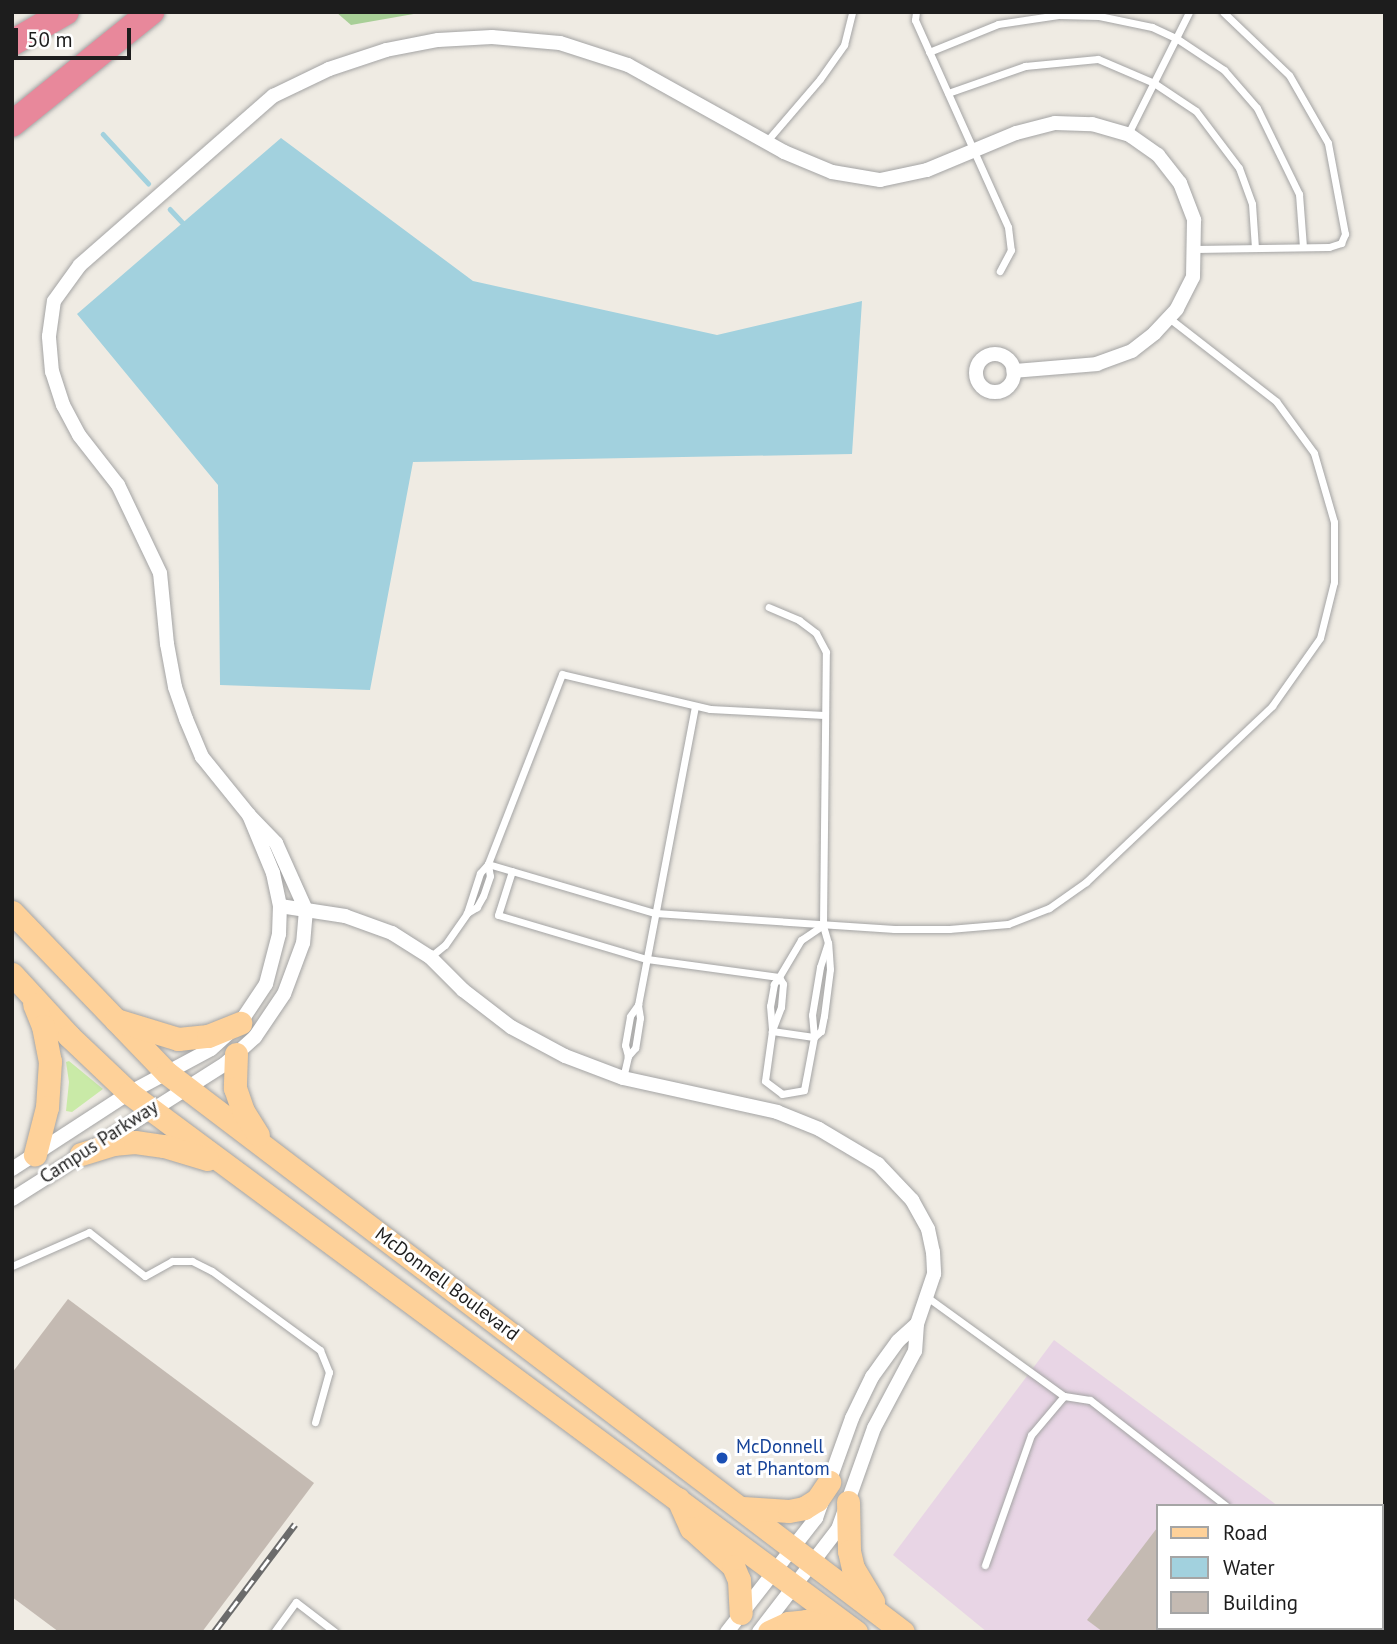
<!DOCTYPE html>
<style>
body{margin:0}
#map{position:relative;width:1397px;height:1644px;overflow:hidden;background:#efebe3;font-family:"PT Sans",sans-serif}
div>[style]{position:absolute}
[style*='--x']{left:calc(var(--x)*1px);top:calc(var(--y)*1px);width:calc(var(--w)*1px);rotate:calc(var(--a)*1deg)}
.industrial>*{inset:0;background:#e8d5e5}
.grass>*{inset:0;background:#c9eaa7}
.forest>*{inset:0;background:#a8cf97}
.water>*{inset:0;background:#a2d1de}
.stream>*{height:4.5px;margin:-2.25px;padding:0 2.25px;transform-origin:2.25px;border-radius:2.25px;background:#a2d1de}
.building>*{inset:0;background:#c4bab2}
.roads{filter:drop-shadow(0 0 2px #a4a4a4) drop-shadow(0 0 2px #a4a4a4)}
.lane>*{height:7px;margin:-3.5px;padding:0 3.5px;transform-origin:3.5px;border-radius:3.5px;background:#fff}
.street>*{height:14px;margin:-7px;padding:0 7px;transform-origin:7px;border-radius:7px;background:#fff}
.street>.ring{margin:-7px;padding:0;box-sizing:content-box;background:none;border:14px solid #fff;border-radius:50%}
.primary>*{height:23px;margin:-11.5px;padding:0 11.5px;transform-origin:11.5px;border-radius:11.5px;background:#fed199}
.highway>*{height:26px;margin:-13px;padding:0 13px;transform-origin:13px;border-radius:13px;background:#e8889b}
.rail>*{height:7px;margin-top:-3.5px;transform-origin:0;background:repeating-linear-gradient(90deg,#fff 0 13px,#6b6b6b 0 26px);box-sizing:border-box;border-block:2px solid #6b6b6b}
.dots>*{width:19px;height:19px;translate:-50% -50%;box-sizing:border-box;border:4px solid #fff;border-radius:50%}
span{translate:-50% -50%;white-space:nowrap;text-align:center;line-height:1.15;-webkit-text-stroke:6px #fff;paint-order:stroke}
.street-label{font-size:19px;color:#1d1d1d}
.transit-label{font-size:19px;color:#164399}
.left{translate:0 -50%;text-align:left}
.frame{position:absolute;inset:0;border:14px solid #1d1d1d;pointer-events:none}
.legend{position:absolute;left:1156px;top:1504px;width:228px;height:126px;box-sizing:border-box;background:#fff;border:2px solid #a5a5a5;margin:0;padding:9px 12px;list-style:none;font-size:21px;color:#1d1d1d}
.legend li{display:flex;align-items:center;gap:14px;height:35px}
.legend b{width:35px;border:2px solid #a5a5a5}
.scale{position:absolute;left:14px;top:28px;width:117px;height:32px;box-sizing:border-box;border:4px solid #1d1d1d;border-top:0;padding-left:9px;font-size:21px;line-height:24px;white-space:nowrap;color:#1d1d1d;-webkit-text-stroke:5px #fff;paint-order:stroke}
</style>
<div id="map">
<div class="industrial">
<i style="clip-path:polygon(1054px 1340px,1278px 1506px,1157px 1506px,1157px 1628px,1322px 1628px,1320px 1632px,987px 1632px,893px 1555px)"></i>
</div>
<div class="grass">
<i style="clip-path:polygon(69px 1061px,103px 1089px,72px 1112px,66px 1111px,69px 1082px,66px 1062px)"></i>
</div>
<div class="forest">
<i style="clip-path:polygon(336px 12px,425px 12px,351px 25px)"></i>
</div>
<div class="water">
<i style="clip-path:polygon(281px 138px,473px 281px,717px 335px,862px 301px,852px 454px,413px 462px,370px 690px,220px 685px,218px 485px,77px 314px)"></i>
</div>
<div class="stream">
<i style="--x:103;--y:134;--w:67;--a:47.4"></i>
<i style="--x:170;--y:209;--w:19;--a:47"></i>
</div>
<div class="building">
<i style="clip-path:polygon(68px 1299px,314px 1483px,202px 1632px,59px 1632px,12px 1597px,12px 1373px)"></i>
<i style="clip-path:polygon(1157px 1528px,1157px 1632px,1103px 1632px,1087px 1620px)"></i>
</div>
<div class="roads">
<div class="lane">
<i style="--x:916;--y:12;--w:8;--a:97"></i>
<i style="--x:915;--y:20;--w:227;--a:65.8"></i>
<i style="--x:1008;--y:227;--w:23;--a:83"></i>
<i style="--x:1011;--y:250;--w:24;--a:118"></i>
<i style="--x:929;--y:52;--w:74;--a:-22.1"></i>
<i style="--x:998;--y:24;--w:61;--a:-8.5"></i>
<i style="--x:1058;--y:15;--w:41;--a:1.4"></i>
<i style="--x:1099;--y:16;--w:54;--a:11.7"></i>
<i style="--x:1152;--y:27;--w:26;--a:25"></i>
<i style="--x:1176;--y:38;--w:58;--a:33.7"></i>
<i style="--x:1224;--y:70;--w:50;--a:49"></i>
<i style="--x:1257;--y:108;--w:96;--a:64"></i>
<i style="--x:1299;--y:194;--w:53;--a:85.7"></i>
<i style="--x:948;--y:93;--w:82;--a:-19.3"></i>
<i style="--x:1025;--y:66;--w:73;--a:-5.5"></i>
<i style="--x:1098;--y:59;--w:61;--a:23.2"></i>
<i style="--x:1154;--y:83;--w:50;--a:33.7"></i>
<i style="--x:1196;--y:111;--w:71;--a:53"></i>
<i style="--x:1239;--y:168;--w:38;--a:70"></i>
<i style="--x:1252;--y:204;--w:44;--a:86.1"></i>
<i style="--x:1128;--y:134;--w:136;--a:-63.4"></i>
<i style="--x:766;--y:142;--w:83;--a:-49.4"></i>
<i style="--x:820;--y:79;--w:42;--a:-54.8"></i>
<i style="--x:844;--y:45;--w:34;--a:-76"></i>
<i style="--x:1195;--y:249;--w:134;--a:-0.9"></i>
<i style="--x:1329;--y:247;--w:13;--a:-18"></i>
<i style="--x:1341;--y:243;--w:10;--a:-66"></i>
<i style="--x:1345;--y:234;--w:93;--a:-100.6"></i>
<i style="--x:1328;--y:143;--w:78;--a:-119.8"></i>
<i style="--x:1289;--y:75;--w:91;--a:-136.3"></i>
<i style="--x:824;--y:715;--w:114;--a:-177"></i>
<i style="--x:710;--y:709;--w:152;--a:-166.7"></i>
<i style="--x:562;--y:674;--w:204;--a:111.3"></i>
<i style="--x:488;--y:864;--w:174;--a:16.4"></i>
<i style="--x:655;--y:913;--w:240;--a:3.8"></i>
<i style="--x:894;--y:929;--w:55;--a:0"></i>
<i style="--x:949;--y:929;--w:59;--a:-4.8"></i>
<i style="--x:1008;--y:924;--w:44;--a:-21.3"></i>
<i style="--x:1049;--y:908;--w:45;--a:-35.1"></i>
<i style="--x:1086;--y:882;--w:256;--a:-43.4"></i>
<i style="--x:1272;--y:706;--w:83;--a:-54.8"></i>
<i style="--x:1320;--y:638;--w:58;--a:-76"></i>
<i style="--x:1334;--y:582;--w:60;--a:-90"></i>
<i style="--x:1334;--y:522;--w:72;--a:-106.2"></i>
<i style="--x:1314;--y:453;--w:64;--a:-126.2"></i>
<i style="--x:1276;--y:401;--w:135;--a:-142.2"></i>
<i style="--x:488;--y:864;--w:12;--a:81"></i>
<i style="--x:490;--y:876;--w:21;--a:109"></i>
<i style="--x:483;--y:896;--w:13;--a:119"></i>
<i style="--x:477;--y:907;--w:12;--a:149"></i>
<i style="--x:467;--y:913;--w:42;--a:-72"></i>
<i style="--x:480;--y:873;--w:12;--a:-48"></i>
<i style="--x:512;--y:871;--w:46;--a:107.7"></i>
<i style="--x:498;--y:915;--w:155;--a:16.5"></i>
<i style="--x:647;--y:959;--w:133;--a:7.8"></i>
<i style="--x:779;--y:977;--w:43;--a:-59.3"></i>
<i style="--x:801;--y:940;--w:27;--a:-34"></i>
<i style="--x:823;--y:925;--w:273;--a:-89.4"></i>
<i style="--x:826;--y:652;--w:21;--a:-118"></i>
<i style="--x:816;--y:633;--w:21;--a:-143"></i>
<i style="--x:799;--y:620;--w:33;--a:-157"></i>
<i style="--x:430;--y:957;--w:19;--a:-39"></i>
<i style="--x:445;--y:945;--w:39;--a:-55"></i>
<i style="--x:779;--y:977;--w:8;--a:60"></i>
<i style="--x:783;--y:984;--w:23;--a:95"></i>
<i style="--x:781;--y:1007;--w:26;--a:111"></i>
<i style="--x:772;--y:1031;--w:42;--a:8.1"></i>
<i style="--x:814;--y:1037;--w:9;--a:-41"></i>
<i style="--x:821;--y:1031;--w:15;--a:-79"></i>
<i style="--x:824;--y:1016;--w:47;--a:-82.7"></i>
<i style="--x:830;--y:969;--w:26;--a:-94"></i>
<i style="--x:779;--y:977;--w:9;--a:126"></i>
<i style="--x:774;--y:984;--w:22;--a:100"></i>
<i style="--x:770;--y:1006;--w:25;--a:85"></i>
<i style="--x:772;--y:1031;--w:50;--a:98"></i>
<i style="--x:765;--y:1081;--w:21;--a:37"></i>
<i style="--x:638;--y:1005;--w:304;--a:-79.2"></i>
<i style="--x:638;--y:1005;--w:13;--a:81"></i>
<i style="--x:640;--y:1018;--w:30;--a:99"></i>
<i style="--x:635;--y:1048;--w:11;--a:131"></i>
<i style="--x:628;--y:1056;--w:11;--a:-105"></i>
<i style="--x:625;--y:1045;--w:29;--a:-80"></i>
<i style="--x:630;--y:1016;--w:14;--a:-54"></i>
<i style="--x:623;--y:1078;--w:23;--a:-77"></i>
<i style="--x:782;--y:1094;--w:22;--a:-10"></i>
<i style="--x:804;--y:1090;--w:54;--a:-79.3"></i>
<i style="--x:814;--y:1037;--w:22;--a:-95"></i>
<i style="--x:812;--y:1015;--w:49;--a:-80.5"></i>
<i style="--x:820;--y:967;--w:25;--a:-72"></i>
<i style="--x:828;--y:943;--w:19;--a:-106"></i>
<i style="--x:12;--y:1266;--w:84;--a:-23.8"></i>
<i style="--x:89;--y:1232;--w:71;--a:38.2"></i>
<i style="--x:145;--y:1276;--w:31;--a:-29"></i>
<i style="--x:172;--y:1261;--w:20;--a:0"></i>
<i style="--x:192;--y:1261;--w:22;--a:27"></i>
<i style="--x:212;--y:1271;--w:134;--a:36.2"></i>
<i style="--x:320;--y:1350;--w:24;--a:68"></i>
<i style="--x:329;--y:1372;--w:52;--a:105.6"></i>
<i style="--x:927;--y:1297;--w:169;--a:35.9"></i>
<i style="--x:1064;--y:1396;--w:51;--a:130.2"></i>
<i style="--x:1031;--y:1435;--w:138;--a:109.5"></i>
<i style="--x:1064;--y:1396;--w:26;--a:9"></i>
<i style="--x:1090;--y:1400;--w:172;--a:37.9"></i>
<i style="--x:1381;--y:1606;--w:6;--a:-45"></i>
<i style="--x:274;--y:1632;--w:37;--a:-54"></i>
<i style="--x:296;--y:1602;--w:49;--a:37.6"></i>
<i style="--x:1361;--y:1632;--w:4;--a:-63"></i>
</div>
<div class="street">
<i class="ring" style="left:976px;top:354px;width:24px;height:24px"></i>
<i style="--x:249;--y:815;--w:75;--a:-129"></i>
<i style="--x:202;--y:757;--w:41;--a:-112.8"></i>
<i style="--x:186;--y:719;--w:34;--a:-109"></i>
<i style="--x:175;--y:687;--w:44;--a:-100.5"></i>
<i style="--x:167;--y:644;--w:71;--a:-95.6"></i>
<i style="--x:160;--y:573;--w:98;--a:-115.5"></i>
<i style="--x:118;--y:485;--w:63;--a:-128"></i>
<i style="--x:79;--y:435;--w:34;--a:-118"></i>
<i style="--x:63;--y:405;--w:35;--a:-108"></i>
<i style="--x:52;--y:372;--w:36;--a:-95"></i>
<i style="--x:49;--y:336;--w:35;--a:-82"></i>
<i style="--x:54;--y:301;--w:44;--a:-54.2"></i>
<i style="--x:80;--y:265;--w:257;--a:-41.2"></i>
<i style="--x:273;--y:96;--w:62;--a:-25.7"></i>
<i style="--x:329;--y:69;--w:60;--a:-18.4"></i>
<i style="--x:386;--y:50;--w:53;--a:-10.9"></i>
<i style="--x:438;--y:40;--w:54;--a:-3.2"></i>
<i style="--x:492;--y:37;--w:68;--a:5"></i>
<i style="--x:560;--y:43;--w:71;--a:17.9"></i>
<i style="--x:628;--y:65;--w:179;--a:29.1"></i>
<i style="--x:784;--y:152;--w:52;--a:22.6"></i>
<i style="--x:832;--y:172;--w:49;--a:9.5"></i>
<i style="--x:880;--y:180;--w:48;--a:-12"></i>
<i style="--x:927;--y:170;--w:96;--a:-22.6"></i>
<i style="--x:1016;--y:133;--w:40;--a:-14.4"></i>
<i style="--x:1055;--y:123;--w:37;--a:2"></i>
<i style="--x:1092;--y:124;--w:37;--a:16"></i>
<i style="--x:1128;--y:134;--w:37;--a:35"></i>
<i style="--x:1158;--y:155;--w:36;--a:52"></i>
<i style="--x:1180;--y:183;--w:40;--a:69"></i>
<i style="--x:1194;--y:220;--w:57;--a:91"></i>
<i style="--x:1193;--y:277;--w:36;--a:117"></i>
<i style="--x:1177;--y:309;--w:33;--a:133"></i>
<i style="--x:1155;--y:333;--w:29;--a:142"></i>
<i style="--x:1132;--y:351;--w:37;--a:160"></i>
<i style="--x:1097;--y:364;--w:84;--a:175.2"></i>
<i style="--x:280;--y:906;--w:66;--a:8.7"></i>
<i style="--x:345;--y:916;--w:50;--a:19.9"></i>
<i style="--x:392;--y:933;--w:45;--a:32.3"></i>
<i style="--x:430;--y:957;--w:47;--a:45"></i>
<i style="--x:463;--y:990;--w:61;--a:37.6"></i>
<i style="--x:511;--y:1027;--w:61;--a:28.2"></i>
<i style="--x:565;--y:1056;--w:62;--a:20.8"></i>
<i style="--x:623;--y:1078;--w:158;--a:12.4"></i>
<i style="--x:777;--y:1112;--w:45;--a:22"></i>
<i style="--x:819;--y:1129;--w:69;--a:30.7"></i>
<i style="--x:878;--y:1164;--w:50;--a:46.6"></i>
<i style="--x:912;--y:1200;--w:33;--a:61"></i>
<i style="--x:928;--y:1229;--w:24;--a:78"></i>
<i style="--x:933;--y:1252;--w:22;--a:87"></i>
<i style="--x:934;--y:1274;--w:53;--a:108.8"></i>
<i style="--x:917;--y:1324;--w:27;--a:94"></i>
<i style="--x:915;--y:1351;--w:87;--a:118"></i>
<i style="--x:874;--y:1428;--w:107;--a:109.6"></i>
<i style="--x:838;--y:1529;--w:130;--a:127.5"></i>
<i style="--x:12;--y:1169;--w:140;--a:-33"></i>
<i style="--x:129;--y:1093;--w:93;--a:-28.2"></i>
<i style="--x:211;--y:1049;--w:39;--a:-42"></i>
<i style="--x:240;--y:1023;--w:47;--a:-56.3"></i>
<i style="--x:266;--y:984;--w:52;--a:-75.4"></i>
<i style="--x:279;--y:934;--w:28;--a:-88"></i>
<i style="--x:280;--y:906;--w:34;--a:-102"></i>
<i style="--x:273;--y:873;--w:63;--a:-112.5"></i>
<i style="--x:249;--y:815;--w:39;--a:46"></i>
<i style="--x:276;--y:843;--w:73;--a:65.9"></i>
<i style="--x:306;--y:910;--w:33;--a:95"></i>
<i style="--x:303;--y:943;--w:54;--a:110.4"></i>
<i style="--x:284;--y:994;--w:52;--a:124"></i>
<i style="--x:255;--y:1037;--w:40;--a:138"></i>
<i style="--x:225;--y:1064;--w:252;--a:147.6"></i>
<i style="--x:727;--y:1632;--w:145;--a:-52"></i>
<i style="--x:816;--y:1518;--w:106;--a:-70.2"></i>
<i style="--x:852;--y:1418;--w:46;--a:-64"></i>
<i style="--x:872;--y:1377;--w:44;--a:-54.2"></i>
<i style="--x:898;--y:1341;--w:25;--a:-42"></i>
</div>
<div class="primary">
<i style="--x:12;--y:912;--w:223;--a:46.1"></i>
<i style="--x:167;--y:1073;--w:924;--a:37.22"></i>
<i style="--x:12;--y:974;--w:84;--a:47.4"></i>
<i style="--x:69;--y:1036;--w:83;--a:43.5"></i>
<i style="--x:129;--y:1093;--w:905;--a:36.55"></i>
<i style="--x:34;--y:1004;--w:24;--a:68"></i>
<i style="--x:43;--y:1026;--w:36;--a:79"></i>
<i style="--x:50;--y:1061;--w:46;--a:93.7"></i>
<i style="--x:47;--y:1107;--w:49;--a:104.3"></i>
<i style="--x:116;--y:1020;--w:65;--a:17"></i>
<i style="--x:178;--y:1039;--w:30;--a:-6"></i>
<i style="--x:208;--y:1036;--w:35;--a:-22"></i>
<i style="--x:236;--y:1054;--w:34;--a:92"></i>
<i style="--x:235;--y:1088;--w:24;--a:71"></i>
<i style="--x:243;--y:1111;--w:28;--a:58"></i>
<i style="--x:81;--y:1154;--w:34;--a:-17"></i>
<i style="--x:113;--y:1144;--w:22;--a:-5"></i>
<i style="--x:135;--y:1142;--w:29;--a:8"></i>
<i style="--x:164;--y:1146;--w:45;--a:16.8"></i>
<i style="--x:678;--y:1499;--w:32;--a:66"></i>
<i style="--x:691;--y:1528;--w:57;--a:42.1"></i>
<i style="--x:733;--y:1566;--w:15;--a:67"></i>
<i style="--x:739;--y:1580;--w:33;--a:87"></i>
<i style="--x:848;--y:1502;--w:49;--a:88.8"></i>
<i style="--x:849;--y:1551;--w:17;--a:77"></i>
<i style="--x:853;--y:1568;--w:39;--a:59"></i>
<i style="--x:743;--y:1508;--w:46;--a:3.7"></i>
<i style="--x:789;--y:1511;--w:15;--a:-11"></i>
<i style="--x:804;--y:1508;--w:15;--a:-32"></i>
<i style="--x:817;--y:1500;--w:22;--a:-56"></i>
<i style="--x:769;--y:1632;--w:21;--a:-25"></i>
<i style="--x:788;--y:1623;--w:18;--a:-6"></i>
<i style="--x:806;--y:1621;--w:41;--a:15.8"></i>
</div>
<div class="highway">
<i style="--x:12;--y:43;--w:62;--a:-29.9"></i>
<i style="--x:12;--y:124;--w:179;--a:-38.9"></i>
</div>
</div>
<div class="rail">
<i style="--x:214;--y:1632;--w:135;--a:-53.1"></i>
</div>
<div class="dots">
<i style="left:722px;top:1458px;background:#1a4fb4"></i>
</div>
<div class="street-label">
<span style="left:99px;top:1142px;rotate:-33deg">Campus Parkway</span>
<span style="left:447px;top:1284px;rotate:37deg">McDonnell Boulevard</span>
</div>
<div class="transit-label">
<span class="left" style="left:736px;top:1458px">McDonnell<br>at Phantom</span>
</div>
<div class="frame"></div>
<ul class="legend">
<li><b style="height:9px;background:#fed199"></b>Road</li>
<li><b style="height:19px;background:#a2d1de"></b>Water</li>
<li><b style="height:19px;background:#c4bab2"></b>Building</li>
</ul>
<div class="scale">50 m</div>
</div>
